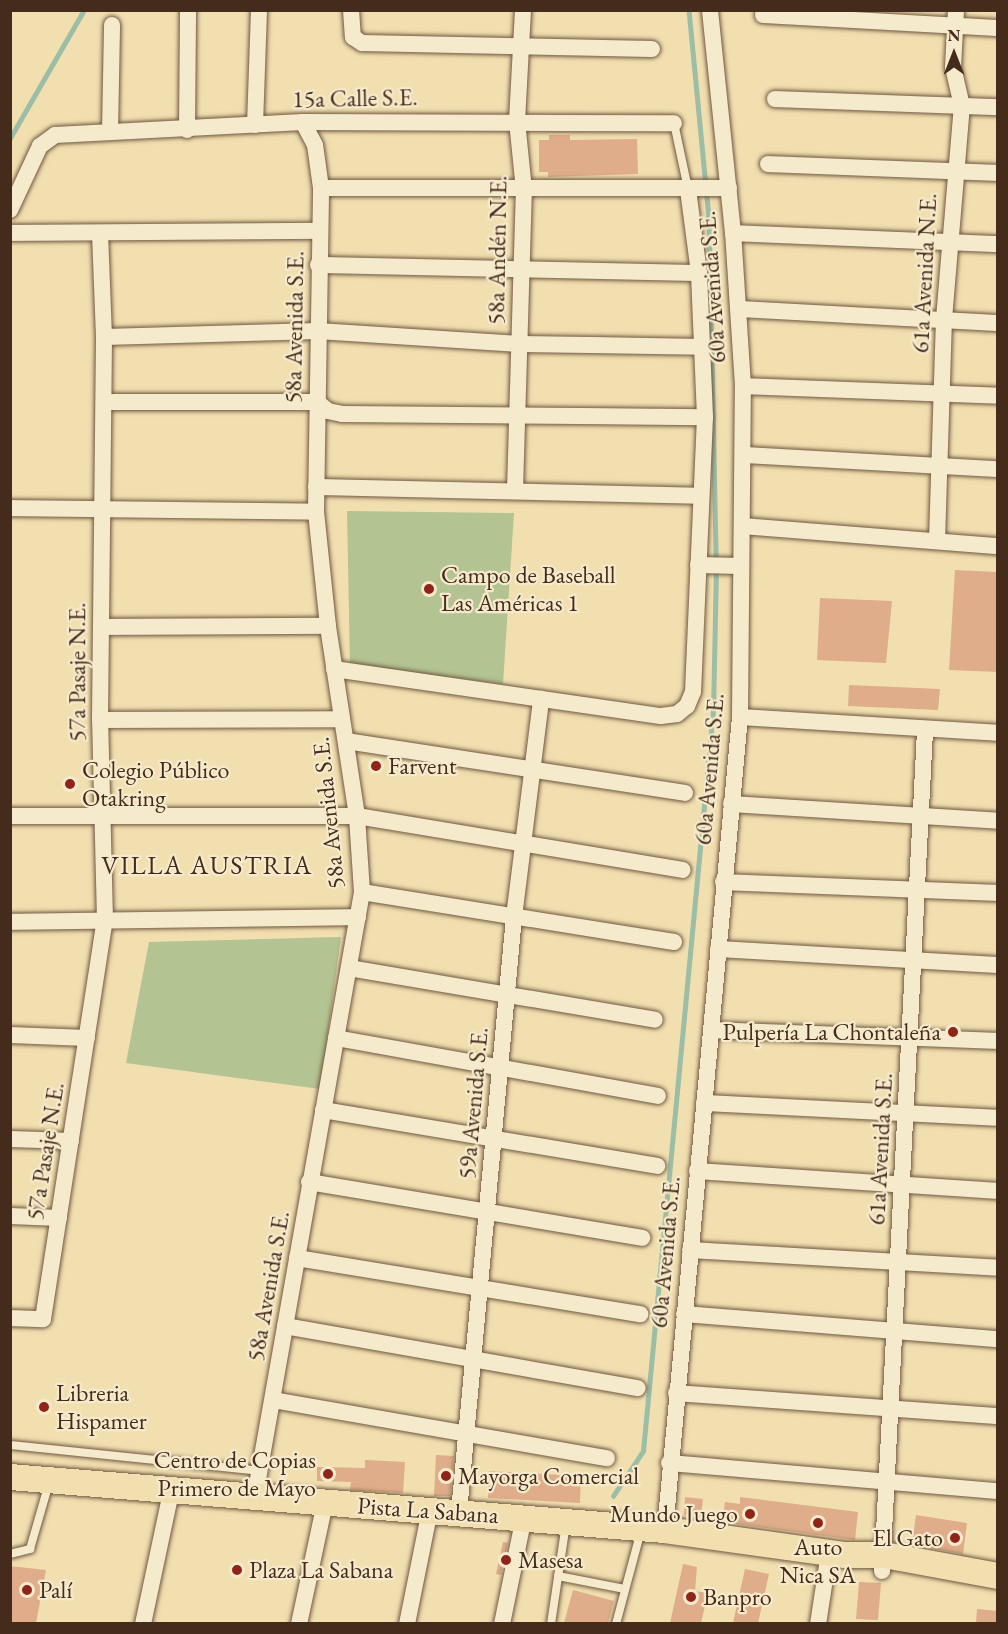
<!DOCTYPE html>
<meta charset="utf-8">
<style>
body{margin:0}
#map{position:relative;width:1008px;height:1634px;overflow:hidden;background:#f1dfb0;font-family:"EB Garamond",serif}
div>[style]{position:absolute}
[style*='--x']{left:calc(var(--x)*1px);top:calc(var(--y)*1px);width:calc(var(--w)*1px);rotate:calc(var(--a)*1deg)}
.green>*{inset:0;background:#b3c391}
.stream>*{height:4.5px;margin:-2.25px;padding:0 2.25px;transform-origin:2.25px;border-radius:2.25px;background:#9cbda6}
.building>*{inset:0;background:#dfad89}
.roads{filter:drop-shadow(0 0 2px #705840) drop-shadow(0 0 2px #705840)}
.lane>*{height:8px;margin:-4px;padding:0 4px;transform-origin:4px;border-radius:4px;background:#f6eacc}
.street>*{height:16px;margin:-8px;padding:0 8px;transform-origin:8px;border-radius:8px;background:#f6eacc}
.primary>*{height:26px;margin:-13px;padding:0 13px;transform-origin:13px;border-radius:13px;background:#f1dfb0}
.dots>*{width:16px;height:16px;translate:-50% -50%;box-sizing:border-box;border:3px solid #f6eacc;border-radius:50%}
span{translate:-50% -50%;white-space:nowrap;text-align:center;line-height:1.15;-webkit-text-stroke:4.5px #f6eacc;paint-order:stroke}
.street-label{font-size:24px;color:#452b1b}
.poi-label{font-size:24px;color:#452b1b}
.left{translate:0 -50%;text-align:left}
.right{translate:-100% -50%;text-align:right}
.neighbourhood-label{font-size:26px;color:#452b1b;letter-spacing:1.5px}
.frame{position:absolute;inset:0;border:12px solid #452b1b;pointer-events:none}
.north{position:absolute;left:924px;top:24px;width:60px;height:60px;-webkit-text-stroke:4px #f6eacc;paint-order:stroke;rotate:0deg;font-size:16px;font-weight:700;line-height:24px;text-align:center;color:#452b1b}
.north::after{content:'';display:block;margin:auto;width:21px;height:27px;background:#452b1b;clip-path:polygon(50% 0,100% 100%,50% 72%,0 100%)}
</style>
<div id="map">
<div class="green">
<i style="clip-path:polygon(347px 511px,514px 513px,503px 684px,350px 665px)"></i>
<i style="clip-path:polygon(341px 937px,320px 1089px,126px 1063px,149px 942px)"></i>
</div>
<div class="stream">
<i style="--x:689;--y:10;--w:207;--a:84.5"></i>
<i style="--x:709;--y:216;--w:345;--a:88.8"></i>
<i style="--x:10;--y:138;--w:148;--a:-60"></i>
<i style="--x:613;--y:1496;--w:54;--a:-56.3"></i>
<i style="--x:643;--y:1451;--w:743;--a:-84.6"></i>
<i style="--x:713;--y:711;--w:142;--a:-88.8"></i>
</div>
<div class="building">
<i style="clip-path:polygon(549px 135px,570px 135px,570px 140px,637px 139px,638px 174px,548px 177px,548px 172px,539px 172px,539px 140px,549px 140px)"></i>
<i style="clip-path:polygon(955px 570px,998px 572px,998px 672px,949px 670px)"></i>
<i style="clip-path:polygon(820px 598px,892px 601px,886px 663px,817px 660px)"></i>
<i style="clip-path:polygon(849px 685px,940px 689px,938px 710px,848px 706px)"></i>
<i style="clip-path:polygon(436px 1455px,454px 1456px,450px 1496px,434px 1496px)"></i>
<i style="clip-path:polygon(365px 1460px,405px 1462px,403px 1493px,350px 1490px,351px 1482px,317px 1481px,317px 1467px,365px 1468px)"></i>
<i style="clip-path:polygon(489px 1471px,581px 1476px,580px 1503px,488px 1498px)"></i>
<i style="clip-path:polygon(685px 1497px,703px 1499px,701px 1516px,684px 1515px)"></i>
<i style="clip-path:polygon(740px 1497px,858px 1512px,855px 1540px,722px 1522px,725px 1502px,740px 1504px)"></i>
<i style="clip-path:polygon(916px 1515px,967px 1523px,963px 1554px,912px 1545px)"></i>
<i style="clip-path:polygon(503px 1542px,508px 1543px,501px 1575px,496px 1574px)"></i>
<i style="clip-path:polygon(683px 1564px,697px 1567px,695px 1591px,708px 1593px,701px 1623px,670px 1623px)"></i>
<i style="clip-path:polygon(10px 1566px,46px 1570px,36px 1623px,10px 1623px)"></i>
<i style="clip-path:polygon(745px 1569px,769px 1574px,758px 1623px,733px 1623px)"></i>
<i style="clip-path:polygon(859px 1582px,881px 1583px,878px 1620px,856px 1619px)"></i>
<i style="clip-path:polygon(573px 1590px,614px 1601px,608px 1623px,564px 1623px)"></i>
<i style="clip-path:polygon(977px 1609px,998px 1611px,998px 1623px,976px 1623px)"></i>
</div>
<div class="roads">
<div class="lane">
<i style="--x:674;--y:123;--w:67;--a:78"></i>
<i style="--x:10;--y:1445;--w:251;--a:5.9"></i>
<i style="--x:10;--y:1554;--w:21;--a:-14"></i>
<i style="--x:30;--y:1549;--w:69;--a:-73.9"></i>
<i style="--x:558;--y:1576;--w:68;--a:11"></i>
<i style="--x:551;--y:1624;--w:101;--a:-81.5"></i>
<i style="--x:616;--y:1624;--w:96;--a:-75"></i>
</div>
<div class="street">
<i style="--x:351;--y:10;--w:27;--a:86"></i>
<i style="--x:353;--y:37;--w:11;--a:34"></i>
<i style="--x:362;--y:43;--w:290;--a:1.2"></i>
<i style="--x:763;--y:15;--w:235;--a:3.2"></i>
<i style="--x:775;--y:99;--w:223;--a:2.1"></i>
<i style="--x:255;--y:125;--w:115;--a:-88"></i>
<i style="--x:187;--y:130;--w:120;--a:-89.5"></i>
<i style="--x:110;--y:132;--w:107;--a:-88.9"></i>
<i style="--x:768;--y:164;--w:230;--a:2.2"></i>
<i style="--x:321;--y:188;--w:408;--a:0"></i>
<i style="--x:10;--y:210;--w:71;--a:-64.9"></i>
<i style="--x:40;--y:146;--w:19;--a:-36"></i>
<i style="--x:55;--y:135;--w:248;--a:-3"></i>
<i style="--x:303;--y:122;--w:371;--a:0.2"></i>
<i style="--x:10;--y:233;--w:310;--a:-0.4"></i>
<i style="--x:733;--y:233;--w:265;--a:2.4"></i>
<i style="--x:318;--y:265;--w:381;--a:1.2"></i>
<i style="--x:739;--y:309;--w:259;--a:3.1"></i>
<i style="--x:104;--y:337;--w:214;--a:-1.6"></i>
<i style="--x:318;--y:331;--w:202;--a:3.7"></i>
<i style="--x:520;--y:344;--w:183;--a:0.9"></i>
<i style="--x:743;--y:386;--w:255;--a:2.2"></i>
<i style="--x:104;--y:402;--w:213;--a:0"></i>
<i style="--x:317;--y:402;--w:14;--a:39"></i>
<i style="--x:328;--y:411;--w:14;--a:12"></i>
<i style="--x:342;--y:414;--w:363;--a:0.5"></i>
<i style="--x:744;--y:455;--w:254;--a:3.2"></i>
<i style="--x:316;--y:487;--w:385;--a:1.3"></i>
<i style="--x:515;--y:490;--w:300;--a:-88.3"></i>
<i style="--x:524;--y:190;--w:69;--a:-95.8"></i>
<i style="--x:517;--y:121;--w:111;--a:-86.9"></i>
<i style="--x:10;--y:508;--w:306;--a:0.7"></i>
<i style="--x:742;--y:526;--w:257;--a:4.5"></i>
<i style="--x:937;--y:541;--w:222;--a:-88.2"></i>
<i style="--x:944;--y:319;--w:214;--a:-85.2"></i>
<i style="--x:962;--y:106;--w:40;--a:-103"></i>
<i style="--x:953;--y:67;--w:57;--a:-87"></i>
<i style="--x:698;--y:565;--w:43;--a:1.3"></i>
<i style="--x:101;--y:627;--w:227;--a:-0.3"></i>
<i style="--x:334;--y:669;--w:330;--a:8.2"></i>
<i style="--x:661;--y:716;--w:16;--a:-7"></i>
<i style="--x:677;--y:714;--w:13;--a:-39"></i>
<i style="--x:687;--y:706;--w:15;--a:-67"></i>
<i style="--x:693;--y:692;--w:275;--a:-87.5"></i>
<i style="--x:705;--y:417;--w:144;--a:-92.4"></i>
<i style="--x:699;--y:273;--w:85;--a:-97.5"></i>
<i style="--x:740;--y:717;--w:258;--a:3.5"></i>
<i style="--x:100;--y:720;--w:242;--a:-0.2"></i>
<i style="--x:346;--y:741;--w:343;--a:8.7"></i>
<i style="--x:731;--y:804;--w:268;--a:3.6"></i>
<i style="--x:10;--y:816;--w:347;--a:0"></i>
<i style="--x:357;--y:816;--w:330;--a:9.4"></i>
<i style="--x:723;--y:882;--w:275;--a:2.3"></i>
<i style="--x:362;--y:892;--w:316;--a:9.1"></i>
<i style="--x:10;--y:922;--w:348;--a:-0.8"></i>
<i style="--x:718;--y:949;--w:280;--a:3.3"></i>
<i style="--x:349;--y:968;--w:310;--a:9.6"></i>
<i style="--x:711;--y:1030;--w:287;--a:2.2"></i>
<i style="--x:10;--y:1035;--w:77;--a:2.2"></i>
<i style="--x:336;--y:1038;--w:327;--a:10.2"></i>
<i style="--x:704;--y:1103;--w:294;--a:2.9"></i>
<i style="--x:323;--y:1110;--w:339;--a:9.5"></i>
<i style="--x:10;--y:1139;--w:61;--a:1.9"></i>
<i style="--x:697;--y:1171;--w:302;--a:3.8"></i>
<i style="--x:309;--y:1182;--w:338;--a:9.5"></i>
<i style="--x:10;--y:1216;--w:49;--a:2.3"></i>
<i style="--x:690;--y:1250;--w:309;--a:3.3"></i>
<i style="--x:297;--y:1258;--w:348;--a:9.3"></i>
<i style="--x:684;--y:1314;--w:315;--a:4.6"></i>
<i style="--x:10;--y:1318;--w:33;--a:2"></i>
<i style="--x:43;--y:1319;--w:404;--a:-81.2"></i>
<i style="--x:105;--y:920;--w:200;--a:-91.4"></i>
<i style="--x:100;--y:720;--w:383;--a:-89.4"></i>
<i style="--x:104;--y:337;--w:102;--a:-92.2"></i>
<i style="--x:285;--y:1326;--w:358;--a:10"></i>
<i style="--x:676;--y:1393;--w:323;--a:4.1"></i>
<i style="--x:273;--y:1400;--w:339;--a:9.9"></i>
<i style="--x:669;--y:1463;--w:330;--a:4.9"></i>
<i style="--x:255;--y:1496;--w:613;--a:-79.95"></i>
<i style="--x:362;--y:892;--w:76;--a:-93.8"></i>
<i style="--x:357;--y:816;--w:192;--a:-98.7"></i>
<i style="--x:328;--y:626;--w:115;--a:-96"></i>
<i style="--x:316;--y:512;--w:324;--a:-89.1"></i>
<i style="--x:321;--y:188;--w:43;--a:-97.9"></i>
<i style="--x:315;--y:145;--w:26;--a:-118"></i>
<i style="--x:459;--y:1512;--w:598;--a:-84.72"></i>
<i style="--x:514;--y:917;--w:220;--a:-82.9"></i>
<i style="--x:665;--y:1530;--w:816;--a:-84.73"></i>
<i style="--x:740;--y:717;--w:331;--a:-89.5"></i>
<i style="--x:743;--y:386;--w:153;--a:-93.7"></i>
<i style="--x:733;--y:233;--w:224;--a:-95.9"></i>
<i style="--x:882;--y:1571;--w:842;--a:-87.07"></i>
<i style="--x:143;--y:1624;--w:135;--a:-78"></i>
<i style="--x:299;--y:1624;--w:124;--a:-77.9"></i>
<i style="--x:407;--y:1624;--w:116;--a:-78.6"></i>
<i style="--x:502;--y:1624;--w:109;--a:-78.4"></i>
<i style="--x:818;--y:1624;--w:72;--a:-81.2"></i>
</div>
<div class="primary">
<i style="--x:10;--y:1477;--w:657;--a:4.63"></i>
<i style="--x:665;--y:1530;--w:182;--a:7.9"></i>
<i style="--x:845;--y:1555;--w:39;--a:0"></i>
<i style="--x:884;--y:1555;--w:116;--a:10.4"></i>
</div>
</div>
<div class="dots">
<i style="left:429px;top:589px;background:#8f2418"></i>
<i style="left:376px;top:766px;background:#8f2418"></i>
<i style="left:70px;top:784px;background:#8f2418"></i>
<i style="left:953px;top:1032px;background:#8f2418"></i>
<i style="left:44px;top:1407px;background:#8f2418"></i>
<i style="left:328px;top:1474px;background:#8f2418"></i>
<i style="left:446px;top:1476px;background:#8f2418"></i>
<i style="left:750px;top:1514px;background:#8f2418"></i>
<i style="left:818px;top:1523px;background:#8f2418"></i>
<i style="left:955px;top:1538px;background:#8f2418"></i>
<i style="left:506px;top:1560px;background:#8f2418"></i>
<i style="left:237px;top:1570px;background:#8f2418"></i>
<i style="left:27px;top:1590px;background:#8f2418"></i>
<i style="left:691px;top:1597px;background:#8f2418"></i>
</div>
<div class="street-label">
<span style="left:355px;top:98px;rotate:-1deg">15a Calle S.E.</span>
<span style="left:497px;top:250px;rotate:-89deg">58a Andén N.E.</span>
<span style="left:924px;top:273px;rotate:-87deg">61a Avenida N.E.</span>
<span style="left:712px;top:287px;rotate:-94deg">60a Avenida S.E.</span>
<span style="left:294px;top:327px;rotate:-89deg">58a Avenida S.E.</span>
<span style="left:77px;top:672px;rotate:-90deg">57a Pasaje N.E.</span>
<span style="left:709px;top:769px;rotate:-85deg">60a Avenida S.E.</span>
<span style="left:328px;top:813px;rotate:-96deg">58a Avenida S.E.</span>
<span style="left:473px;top:1103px;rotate:-85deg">59a Avenida S.E.</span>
<span style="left:880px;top:1149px;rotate:-87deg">61a Avenida S.E.</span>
<span style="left:45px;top:1151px;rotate:-81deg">57a Pasaje N.E.</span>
<span style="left:665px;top:1252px;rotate:-85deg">60a Avenida S.E.</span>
<span style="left:268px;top:1286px;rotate:-80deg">58a Avenida S.E.</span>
<span style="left:428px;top:1510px;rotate:4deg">Pista La Sabana</span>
</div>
<div class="poi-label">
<span class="left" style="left:441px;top:589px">Campo de Baseball<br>Las Américas 1</span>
<span class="left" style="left:388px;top:766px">Farvent</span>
<span class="left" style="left:82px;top:784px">Colegio Público<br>Otakring</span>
<span class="right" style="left:941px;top:1032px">Pulpería La Chontaleña</span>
<span class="left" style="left:56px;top:1407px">Libreria<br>Hispamer</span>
<span class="right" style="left:316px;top:1474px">Centro de Copias<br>Primero de Mayo</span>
<span class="left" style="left:458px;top:1476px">Mayorga Comercial</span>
<span class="right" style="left:738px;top:1514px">Mundo Juego</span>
<span class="right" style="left:943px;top:1538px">El Gato</span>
<span style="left:818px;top:1561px">Auto<br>Nica SA</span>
<span class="left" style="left:518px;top:1560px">Masesa</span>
<span class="left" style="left:249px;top:1570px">Plaza La Sabana</span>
<span class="left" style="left:39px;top:1590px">Palí</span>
<span class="left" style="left:703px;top:1597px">Banpro</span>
</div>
<div class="neighbourhood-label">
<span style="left:207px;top:866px">VILLA AUSTRIA</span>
</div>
<div class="frame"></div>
<div class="north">N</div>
</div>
